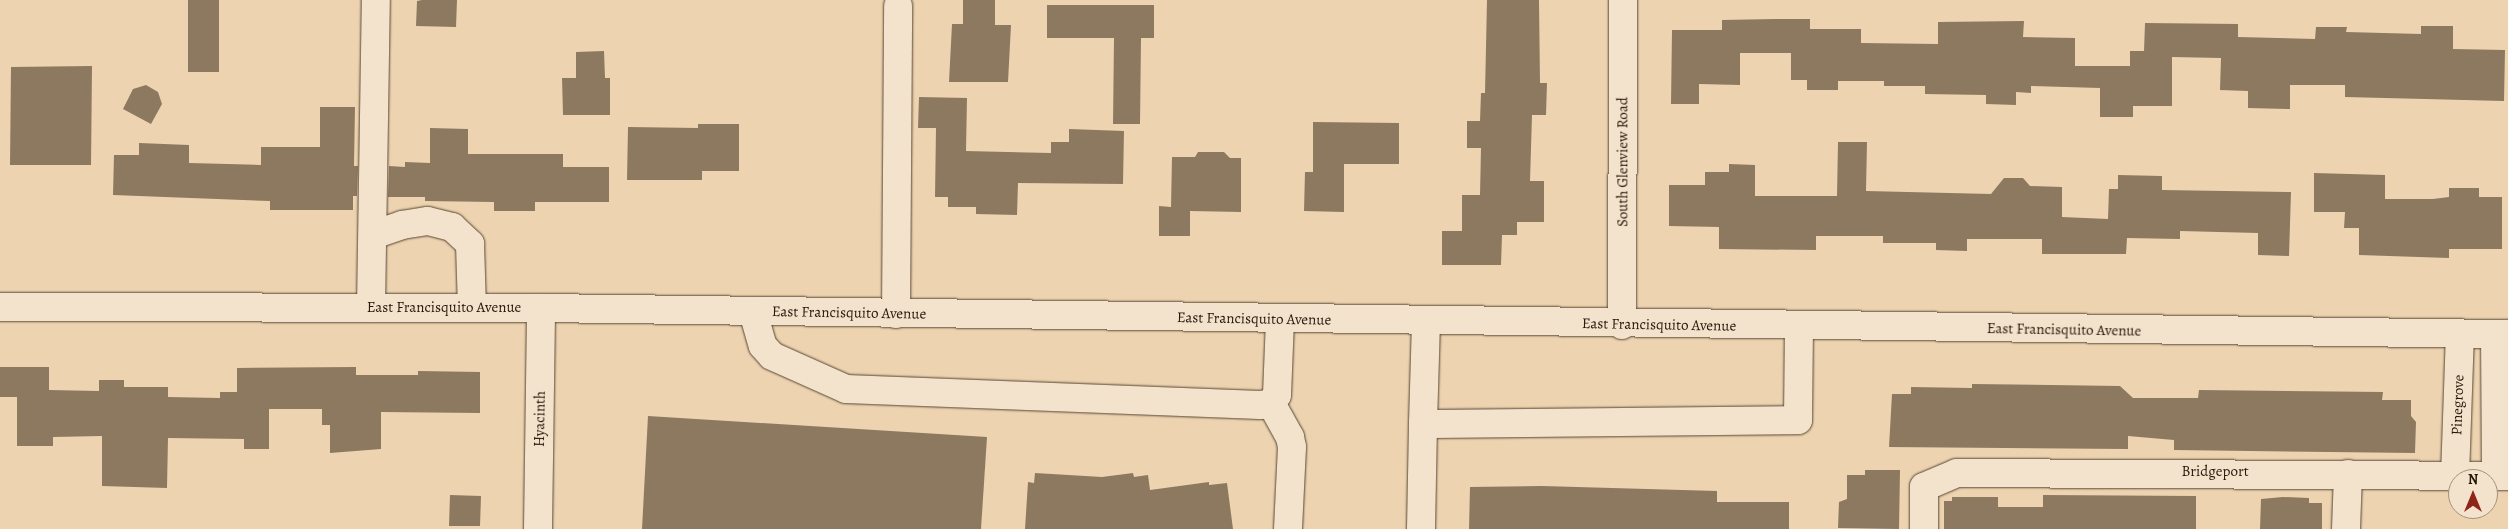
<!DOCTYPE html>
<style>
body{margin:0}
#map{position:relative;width:2508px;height:529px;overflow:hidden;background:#edd3b0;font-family:Alegreya,serif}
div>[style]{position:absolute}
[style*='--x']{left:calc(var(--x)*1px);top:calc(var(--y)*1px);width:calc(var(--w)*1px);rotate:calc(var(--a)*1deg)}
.building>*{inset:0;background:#8d7960}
.roads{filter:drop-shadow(0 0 1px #574733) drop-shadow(0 0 1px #574733)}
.minor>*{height:28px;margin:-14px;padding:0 14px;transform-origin:14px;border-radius:14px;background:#f3e2cc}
span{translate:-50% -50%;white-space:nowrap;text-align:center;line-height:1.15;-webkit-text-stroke:5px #f3e2cc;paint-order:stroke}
.street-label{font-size:15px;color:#251809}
.north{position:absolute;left:2448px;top:469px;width:50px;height:50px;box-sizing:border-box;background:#f3e2cc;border:1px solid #a1917e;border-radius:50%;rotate:0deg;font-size:14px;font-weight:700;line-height:20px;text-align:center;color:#251809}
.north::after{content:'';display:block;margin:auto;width:18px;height:22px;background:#8f2418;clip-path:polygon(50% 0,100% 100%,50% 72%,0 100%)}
</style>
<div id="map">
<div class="building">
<i style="clip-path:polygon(188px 0,219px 0,219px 72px,188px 72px)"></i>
<i style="clip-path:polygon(422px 0,457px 0,456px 27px,416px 26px,417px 1px)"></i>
<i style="clip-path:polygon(963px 0,995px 0,995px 25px,1011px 25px,1008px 82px,949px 82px,952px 24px,963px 24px)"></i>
<i style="clip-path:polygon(1487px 0,1539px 0,1540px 83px,1547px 83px,1546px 115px,1532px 115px,1530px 181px,1544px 181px,1544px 222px,1517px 222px,1517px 235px,1502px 235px,1501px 265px,1442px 265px,1442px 231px,1462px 231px,1462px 195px,1480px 195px,1481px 148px,1467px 148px,1467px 121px,1480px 121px,1481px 93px,1485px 93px)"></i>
<i style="clip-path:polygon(1047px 5px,1154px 5px,1154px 38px,1141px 38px,1140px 124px,1113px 124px,1114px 38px,1047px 38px)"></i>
<i style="clip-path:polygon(1775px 19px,1810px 19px,1810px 29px,1861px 29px,1861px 43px,1938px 44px,1938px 22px,2024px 21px,2023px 37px,2075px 38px,2075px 66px,2130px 66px,2130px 51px,2144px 51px,2145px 23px,2238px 24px,2238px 37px,2315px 39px,2316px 27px,2347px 27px,2346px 32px,2421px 34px,2421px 26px,2453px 26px,2453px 49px,2505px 50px,2504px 101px,2345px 97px,2345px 85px,2290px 85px,2290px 109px,2248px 108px,2248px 91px,2220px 90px,2221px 58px,2172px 57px,2172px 106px,2133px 106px,2133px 117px,2100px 117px,2100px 88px,2031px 86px,2031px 93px,2016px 92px,2016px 105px,1986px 104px,1986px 95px,1925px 94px,1925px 86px,1884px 86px,1884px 81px,1838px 81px,1838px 90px,1807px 90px,1807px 80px,1791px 80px,1791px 53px,1740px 53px,1740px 85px,1699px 84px,1699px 104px,1671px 104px,1672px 30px,1722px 30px,1722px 20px)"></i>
<i style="clip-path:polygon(604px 51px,605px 78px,610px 78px,610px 115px,563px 115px,562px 78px,576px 78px,576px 52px)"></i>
<i style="clip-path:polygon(92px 66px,91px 165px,10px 165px,11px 67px)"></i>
<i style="clip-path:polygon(146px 85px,158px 92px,162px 104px,151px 124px,123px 109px,133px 89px)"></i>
<i style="clip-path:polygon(919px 97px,967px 98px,966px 151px,1051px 153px,1051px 142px,1069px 142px,1069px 129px,1124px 131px,1123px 184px,1018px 183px,1017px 215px,976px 214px,976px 207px,948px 207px,948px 197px,935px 197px,936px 128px,918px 128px)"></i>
<i style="clip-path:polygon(320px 107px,355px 107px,354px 166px,358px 166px,357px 196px,353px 196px,353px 210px,270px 210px,270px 201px,113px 195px,114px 155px,139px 155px,139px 143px,189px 145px,189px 163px,261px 165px,261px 147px,320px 147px)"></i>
<i style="clip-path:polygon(1313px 122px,1399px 123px,1399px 164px,1344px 164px,1344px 212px,1304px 211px,1305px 172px,1313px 172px)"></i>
<i style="clip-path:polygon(698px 124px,739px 124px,739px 171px,702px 171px,702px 180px,627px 180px,628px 127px,698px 128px)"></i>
<i style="clip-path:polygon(430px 128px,468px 129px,468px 154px,563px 154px,563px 167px,609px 167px,609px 202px,535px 202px,535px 211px,494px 211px,494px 202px,425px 201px,425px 197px,388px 197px,389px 166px,405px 167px,405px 162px,430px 163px)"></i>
<i style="clip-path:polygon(1838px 142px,1867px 142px,1866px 191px,1991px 194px,2004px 178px,2023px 178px,2030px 186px,2062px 187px,2062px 217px,2108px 219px,2109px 189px,2118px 189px,2118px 175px,2162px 176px,2162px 190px,2291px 192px,2289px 256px,2258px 255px,2258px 233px,2180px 231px,2180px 239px,2127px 238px,2126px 254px,2042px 254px,2042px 239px,1967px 239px,1967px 251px,1936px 250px,1936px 243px,1883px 243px,1883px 236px,1816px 236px,1816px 250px,1719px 249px,1719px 227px,1669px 226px,1669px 185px,1705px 185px,1705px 172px,1729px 172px,1729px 164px,1755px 165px,1755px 196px,1837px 196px)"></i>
<i style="clip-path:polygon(1198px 152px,1224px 152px,1230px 158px,1241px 158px,1241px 212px,1190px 211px,1190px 236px,1159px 236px,1159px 206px,1171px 207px,1172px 157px,1195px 157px)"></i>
<i style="clip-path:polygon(2314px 173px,2385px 175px,2385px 199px,2433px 199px,2449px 197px,2449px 188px,2479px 188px,2479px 197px,2502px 197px,2502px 249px,2449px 249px,2449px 258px,2359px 255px,2359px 228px,2344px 228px,2345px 212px,2314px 212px)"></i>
<i style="clip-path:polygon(0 367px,49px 367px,49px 390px,99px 391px,99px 380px,124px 380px,124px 387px,168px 387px,168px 397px,220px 398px,220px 392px,237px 392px,237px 368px,356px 367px,356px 375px,418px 375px,418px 371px,480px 372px,480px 413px,381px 412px,381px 449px,330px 453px,330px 425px,322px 425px,322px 409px,269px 409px,269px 449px,244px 449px,244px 439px,168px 438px,167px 488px,102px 486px,102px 436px,53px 437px,53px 446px,17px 446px,17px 397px,0 397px)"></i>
<i style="clip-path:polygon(1972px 384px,2120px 386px,2133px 398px,2198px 398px,2199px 390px,2383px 392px,2382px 400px,2411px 400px,2411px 416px,2416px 422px,2415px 453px,2174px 450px,2174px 440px,2128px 436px,2128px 449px,1889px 447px,1892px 394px,1911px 394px,1911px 387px,1972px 388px)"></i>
<i style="clip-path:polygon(648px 416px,987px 437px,981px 529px,642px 529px)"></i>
<i style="clip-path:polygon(1865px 470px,1900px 470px,1899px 529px,1838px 528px,1839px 502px,1847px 499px,1847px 475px,1865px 475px)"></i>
<i style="clip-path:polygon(1035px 473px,1102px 477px,1133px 473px,1134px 477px,1148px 475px,1150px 490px,1209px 482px,1209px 485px,1227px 483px,1233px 529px,1025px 529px,1028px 482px,1034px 483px)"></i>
<i style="clip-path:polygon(1542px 486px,1717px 491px,1717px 502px,1789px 502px,1789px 529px,1469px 529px,1470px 487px)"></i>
<i style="clip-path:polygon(450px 495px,481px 496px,480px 526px,449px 526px)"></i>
<i style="clip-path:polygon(2043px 495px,2196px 496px,2196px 529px,1944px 529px,1944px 501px,1952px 501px,1952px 497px,1998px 497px,1998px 507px,2043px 507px)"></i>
<i style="clip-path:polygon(2283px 497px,2309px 498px,2309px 503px,2322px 503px,2322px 529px,2260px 529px,2261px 499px)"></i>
</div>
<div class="roads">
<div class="minor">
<i style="--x:373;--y:235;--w:31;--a:-19"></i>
<i style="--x:402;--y:225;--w:26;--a:-9"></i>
<i style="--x:428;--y:221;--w:25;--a:14"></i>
<i style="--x:452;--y:227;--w:25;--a:43"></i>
<i style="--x:470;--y:244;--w:64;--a:88.2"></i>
<i style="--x:0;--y:307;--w:541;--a:0.11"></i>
<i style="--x:541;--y:308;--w:1967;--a:0.76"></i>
<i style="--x:371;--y:308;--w:308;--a:-89.1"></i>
<i style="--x:753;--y:312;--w:35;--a:74"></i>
<i style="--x:763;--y:346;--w:13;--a:48"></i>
<i style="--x:772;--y:356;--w:81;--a:24"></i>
<i style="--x:846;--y:389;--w:414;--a:2.2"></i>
<i style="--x:1260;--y:405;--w:10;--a:-6"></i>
<i style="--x:1270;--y:404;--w:11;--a:-52"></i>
<i style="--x:1277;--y:395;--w:76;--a:-87.7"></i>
<i style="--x:896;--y:314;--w:308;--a:-89.6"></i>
<i style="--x:1426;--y:322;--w:102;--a:91.7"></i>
<i style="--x:1423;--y:424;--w:375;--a:-0.6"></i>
<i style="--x:1798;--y:420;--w:93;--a:-89.4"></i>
<i style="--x:1622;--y:325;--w:325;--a:-89.8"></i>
<i style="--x:2495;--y:334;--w:142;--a:89.6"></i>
<i style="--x:1271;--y:403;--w:39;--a:61"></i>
<i style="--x:1290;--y:437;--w:10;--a:79"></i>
<i style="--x:1292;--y:447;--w:82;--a:92.8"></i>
<i style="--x:2455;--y:476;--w:142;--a:-88"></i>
<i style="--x:538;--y:529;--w:221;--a:-89.2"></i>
<i style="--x:1421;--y:529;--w:105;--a:-88.9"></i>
<i style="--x:1924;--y:529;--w:42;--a:-90"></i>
<i style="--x:1924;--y:487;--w:36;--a:-23"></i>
<i style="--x:1957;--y:473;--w:551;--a:0.31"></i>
<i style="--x:2346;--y:529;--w:55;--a:-87.9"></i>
</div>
</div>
<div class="street-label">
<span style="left:1623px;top:162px;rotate:-90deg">South Glenview Road</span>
<span style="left:444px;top:308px">East Francisquito Avenue</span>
<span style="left:849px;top:313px;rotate:1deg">East Francisquito Avenue</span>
<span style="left:1254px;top:319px;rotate:1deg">East Francisquito Avenue</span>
<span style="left:1659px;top:325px;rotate:1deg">East Francisquito Avenue</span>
<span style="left:2064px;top:330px;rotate:1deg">East Francisquito Avenue</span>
<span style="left:2458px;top:405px;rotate:-88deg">Pinegrove</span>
<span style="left:540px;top:419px;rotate:-89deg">Hyacinth</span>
<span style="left:2215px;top:472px">Bridgeport</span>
</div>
<div class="north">N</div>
</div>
